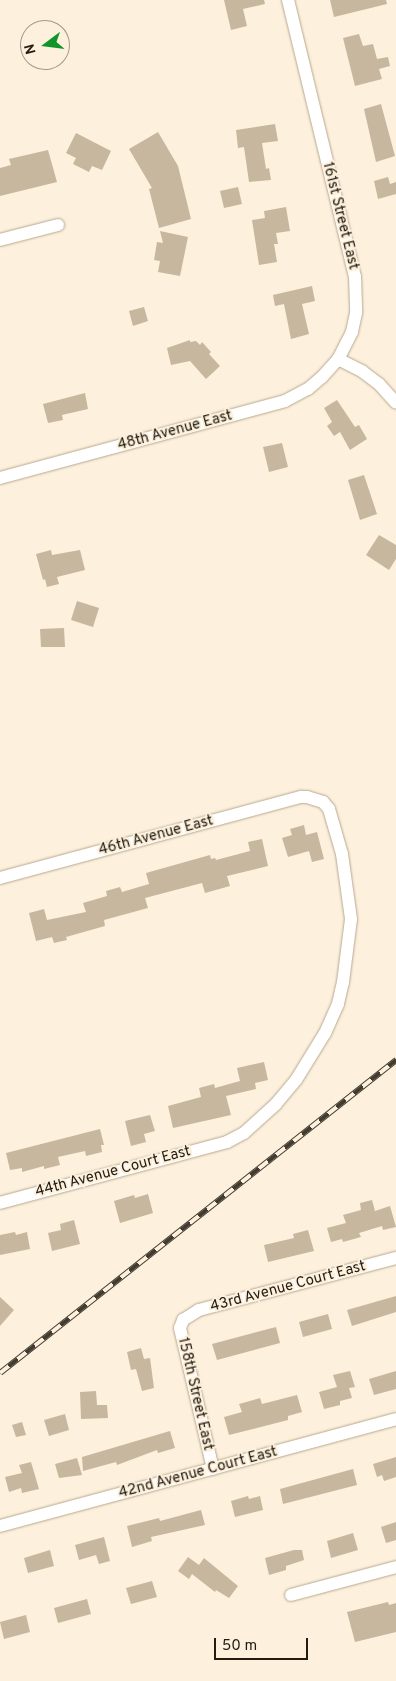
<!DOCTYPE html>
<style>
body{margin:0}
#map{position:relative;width:396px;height:1681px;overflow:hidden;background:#fdf0dc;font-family:Overpass,sans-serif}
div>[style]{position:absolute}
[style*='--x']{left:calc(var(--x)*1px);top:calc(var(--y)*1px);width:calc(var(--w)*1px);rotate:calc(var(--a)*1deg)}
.building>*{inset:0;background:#c7b79f}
.roads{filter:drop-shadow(0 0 1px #b7a890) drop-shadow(0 0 1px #b7a890)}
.minor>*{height:12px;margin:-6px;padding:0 6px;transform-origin:6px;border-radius:6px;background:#fff}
.rail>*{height:5.5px;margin-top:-2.75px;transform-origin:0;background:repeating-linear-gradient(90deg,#fdf0dc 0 11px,#423b30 0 22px);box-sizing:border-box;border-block:1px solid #423b30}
span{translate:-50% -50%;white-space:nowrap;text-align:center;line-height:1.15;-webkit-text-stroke:4px #fdf0dc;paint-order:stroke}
.street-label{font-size:15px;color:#221c13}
.north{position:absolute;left:20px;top:20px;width:50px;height:50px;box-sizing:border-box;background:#fdf0dc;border:1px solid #a59b8c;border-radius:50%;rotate:255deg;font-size:14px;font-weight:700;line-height:20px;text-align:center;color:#221c13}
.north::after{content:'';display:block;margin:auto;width:18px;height:22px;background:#0f962a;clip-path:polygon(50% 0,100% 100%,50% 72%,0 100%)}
.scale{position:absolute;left:214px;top:1638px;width:94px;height:22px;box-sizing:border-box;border:2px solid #221c13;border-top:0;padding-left:6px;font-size:15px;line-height:18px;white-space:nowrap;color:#221c13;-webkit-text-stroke:4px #fdf0dc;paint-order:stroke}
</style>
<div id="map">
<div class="building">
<i style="clip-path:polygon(224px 0,264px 0,265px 4px,243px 9px,247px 26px,231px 30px)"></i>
<i style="clip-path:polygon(330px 0,386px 0,387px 4px,334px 17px)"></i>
<i style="clip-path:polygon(359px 34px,363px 46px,373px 44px,377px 59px,388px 57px,390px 66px,379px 69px,382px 79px,355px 86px,343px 38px)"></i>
<i style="clip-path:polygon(381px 104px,395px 156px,376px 162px,364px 109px)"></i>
<i style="clip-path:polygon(275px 124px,278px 141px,262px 143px,266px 169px,269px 168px,271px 180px,249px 182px,244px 147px,238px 148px,236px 130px)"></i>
<i style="clip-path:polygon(158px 132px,178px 166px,191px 219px,159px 228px,149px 189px,152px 188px,129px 149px)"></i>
<i style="clip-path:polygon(76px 133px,111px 151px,102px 170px,92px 166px,89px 172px,73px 164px,76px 158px,66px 153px)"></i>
<i style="clip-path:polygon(48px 150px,57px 182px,0 196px,0 168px,11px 165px,9px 159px)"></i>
<i style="clip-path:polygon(388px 177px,390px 184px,396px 182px,396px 194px,378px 199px,374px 181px)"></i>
<i style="clip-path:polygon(238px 187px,242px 204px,224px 208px,220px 191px)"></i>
<i style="clip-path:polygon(286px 207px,290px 231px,276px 233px,278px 244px,274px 244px,277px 262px,259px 265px,252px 220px,265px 218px,264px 211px)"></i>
<i style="clip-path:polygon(160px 231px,188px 237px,180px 276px,158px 272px,160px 261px,154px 260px,157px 242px,163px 243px)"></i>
<i style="clip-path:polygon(312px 286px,315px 301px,302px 304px,309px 334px,291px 339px,284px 304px,275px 306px,273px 295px)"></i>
<i style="clip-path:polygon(144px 307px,148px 321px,133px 326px,129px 311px)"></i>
<i style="clip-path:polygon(190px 340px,190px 342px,196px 341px,200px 345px,202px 342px,211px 352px,209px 354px,220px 366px,206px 379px,190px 361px,171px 365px,167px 348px)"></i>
<i style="clip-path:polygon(85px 393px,88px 409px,62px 415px,63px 420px,48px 423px,43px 404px)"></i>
<i style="clip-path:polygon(337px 400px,355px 427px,359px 425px,367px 439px,350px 450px,340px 432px,334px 436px,327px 426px,332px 422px,324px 408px)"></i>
<i style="clip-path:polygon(282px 443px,288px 467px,269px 472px,263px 447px)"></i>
<i style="clip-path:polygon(364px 475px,377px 514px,360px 520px,348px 480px)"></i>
<i style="clip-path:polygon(379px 535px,396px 545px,396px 559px,389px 570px,366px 555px)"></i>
<i style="clip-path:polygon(51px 550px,52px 555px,80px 550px,85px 570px,57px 577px,59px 584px,47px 587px,45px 579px,43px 580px,36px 554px)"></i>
<i style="clip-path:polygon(77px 601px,99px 608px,93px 627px,71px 620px)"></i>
<i style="clip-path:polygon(64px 628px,65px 647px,41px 647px,40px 629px)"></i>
<i style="clip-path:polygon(304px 825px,306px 835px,317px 832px,324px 859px,312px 862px,309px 851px,288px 857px,282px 838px,292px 835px,290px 829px)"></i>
<i style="clip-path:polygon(262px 839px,268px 866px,227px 876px,230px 886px,205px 893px,202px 883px,145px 898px,148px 908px,104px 920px,105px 926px,66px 937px,67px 940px,54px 943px,52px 937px,36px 941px,29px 913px,44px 909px,47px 920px,86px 912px,83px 903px,107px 896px,106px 891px,120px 887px,122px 892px,149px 884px,146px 873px,210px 855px,211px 859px,215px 858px,216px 860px,250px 851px,248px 842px)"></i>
<i style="clip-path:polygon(264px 1062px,268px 1080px,255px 1083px,256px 1089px,226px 1096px,231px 1115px,173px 1128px,168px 1106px,201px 1097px,199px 1088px,214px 1084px,215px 1088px,240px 1081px,237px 1068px)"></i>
<i style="clip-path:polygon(150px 1115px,155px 1131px,144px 1134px,146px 1142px,131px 1146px,125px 1121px)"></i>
<i style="clip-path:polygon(100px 1129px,104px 1145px,101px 1145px,102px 1152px,86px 1156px,85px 1151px,58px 1157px,60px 1165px,44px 1169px,44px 1166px,22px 1172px,22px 1168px,10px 1170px,6px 1153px)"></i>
<i style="clip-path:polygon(148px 1194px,153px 1213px,120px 1223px,114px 1201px,134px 1195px,135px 1198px)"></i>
<i style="clip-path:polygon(372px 1200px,375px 1211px,390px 1206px,396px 1227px,383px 1230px,382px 1226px,359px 1233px,361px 1237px,343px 1242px,342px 1239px,331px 1242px,327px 1228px,346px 1223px,343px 1215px,361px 1210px,360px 1203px)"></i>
<i style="clip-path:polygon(74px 1220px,80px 1244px,52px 1251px,48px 1233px,61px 1230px,60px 1224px)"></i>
<i style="clip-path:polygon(308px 1230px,314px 1251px,268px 1262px,264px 1245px,294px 1238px,293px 1234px)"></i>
<i style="clip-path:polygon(15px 1232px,16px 1235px,27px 1232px,30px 1249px,0 1255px,0 1235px)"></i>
<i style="clip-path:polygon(396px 1296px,396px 1312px,352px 1326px,347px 1310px)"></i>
<i style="clip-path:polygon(0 1297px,14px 1310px,0 1326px)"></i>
<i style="clip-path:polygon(328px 1314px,332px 1329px,303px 1337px,299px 1322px)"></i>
<i style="clip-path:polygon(276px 1327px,280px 1343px,217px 1360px,212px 1344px)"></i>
<i style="clip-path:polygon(141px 1348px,144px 1359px,150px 1358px,154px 1388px,142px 1391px,136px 1369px,131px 1370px,127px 1352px)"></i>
<i style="clip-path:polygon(350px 1371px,355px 1387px,349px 1388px,352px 1398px,340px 1401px,340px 1405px,324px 1409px,319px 1392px,337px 1387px,333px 1375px)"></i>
<i style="clip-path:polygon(396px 1371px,396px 1389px,374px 1395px,369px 1379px)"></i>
<i style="clip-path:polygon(96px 1391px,97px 1405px,107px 1405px,108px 1418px,81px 1419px,80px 1392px)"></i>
<i style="clip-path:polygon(297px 1395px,302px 1412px,288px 1416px,288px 1420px,229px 1435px,224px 1417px,242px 1412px,239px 1404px,260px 1398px,262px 1404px)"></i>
<i style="clip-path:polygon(65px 1414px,69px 1430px,49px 1436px,44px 1420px)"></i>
<i style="clip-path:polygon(22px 1422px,26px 1435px,16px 1437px,12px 1425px)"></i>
<i style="clip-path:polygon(170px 1431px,175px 1448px,158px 1453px,157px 1450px,117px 1465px,116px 1462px,83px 1471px,82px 1457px)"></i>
<i style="clip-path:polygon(396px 1457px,396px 1477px,384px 1481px,382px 1475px,377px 1477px,373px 1464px)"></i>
<i style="clip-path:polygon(77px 1458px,82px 1475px,59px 1478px,55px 1464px)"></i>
<i style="clip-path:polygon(31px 1462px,39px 1489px,22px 1493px,21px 1488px,9px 1492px,5px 1477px,22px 1473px,19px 1465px)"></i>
<i style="clip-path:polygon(353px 1469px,357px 1485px,283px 1504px,280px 1489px)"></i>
<i style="clip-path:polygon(248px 1496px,249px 1499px,260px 1496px,263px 1510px,235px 1517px,231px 1501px)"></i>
<i style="clip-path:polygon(201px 1510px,205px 1525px,151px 1537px,152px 1541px,132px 1547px,127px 1526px,159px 1518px,160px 1521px)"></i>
<i style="clip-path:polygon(396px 1522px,396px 1540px,386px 1543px,381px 1527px)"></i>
<i style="clip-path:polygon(353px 1533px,358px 1550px,331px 1558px,327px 1541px)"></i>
<i style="clip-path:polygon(104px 1537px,110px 1561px,99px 1564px,96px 1555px,79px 1560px,75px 1545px)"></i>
<i style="clip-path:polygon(50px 1550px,54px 1566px,28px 1573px,24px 1558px)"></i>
<i style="clip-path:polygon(294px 1550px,302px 1550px,304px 1560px,286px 1566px,286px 1570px,269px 1575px,265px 1558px)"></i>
<i style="clip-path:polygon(188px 1557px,199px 1565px,204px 1558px,238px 1586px,229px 1598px,216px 1590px,215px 1592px,192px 1574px,189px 1579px,178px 1571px)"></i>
<i style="clip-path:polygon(152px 1581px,157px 1597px,131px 1604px,126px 1588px)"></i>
<i style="clip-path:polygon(87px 1599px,91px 1614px,58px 1623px,54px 1608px)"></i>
<i style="clip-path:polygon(388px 1602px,389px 1605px,396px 1603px,396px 1632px,355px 1642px,347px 1612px)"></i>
<i style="clip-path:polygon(26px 1615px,30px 1632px,4px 1639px,0 1622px)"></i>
</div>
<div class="roads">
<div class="minor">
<i style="--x:288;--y:0;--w:285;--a:76.4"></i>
<i style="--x:355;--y:277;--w:36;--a:88"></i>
<i style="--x:356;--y:313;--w:19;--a:102"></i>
<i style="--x:352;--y:332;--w:30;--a:117"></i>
<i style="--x:338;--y:359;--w:28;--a:27"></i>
<i style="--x:363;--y:372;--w:20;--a:37"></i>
<i style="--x:379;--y:384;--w:25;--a:48"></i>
<i style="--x:0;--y:240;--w:60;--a:-14.5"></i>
<i style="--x:0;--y:478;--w:295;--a:-15.1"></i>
<i style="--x:285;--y:401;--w:26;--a:-28"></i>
<i style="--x:308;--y:389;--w:18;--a:-41"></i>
<i style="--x:322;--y:377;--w:24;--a:-48"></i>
<i style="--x:0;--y:878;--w:312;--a:-15.1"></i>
<i style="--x:301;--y:797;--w:6;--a:0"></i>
<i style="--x:307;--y:797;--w:17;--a:17"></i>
<i style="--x:323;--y:802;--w:9;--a:49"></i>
<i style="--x:329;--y:809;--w:47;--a:73.9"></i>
<i style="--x:342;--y:854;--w:66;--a:82.1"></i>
<i style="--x:351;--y:919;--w:64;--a:97.2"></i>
<i style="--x:343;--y:982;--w:23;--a:103"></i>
<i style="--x:338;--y:1004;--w:32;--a:114"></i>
<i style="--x:325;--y:1033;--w:55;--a:121.7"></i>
<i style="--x:296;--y:1080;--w:31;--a:130"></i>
<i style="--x:276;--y:1104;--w:43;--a:137.8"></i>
<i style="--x:244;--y:1133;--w:19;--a:152"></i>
<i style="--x:227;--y:1142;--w:235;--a:165"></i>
<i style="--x:213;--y:1469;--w:145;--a:-103.2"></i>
<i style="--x:180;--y:1328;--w:9;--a:-69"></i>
<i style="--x:183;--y:1320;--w:19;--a:-32"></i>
<i style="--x:199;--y:1310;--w:204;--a:-14.8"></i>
<i style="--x:0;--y:1526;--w:410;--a:-15.1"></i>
<i style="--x:291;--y:1595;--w:109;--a:-14.9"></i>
</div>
</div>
<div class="rail">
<i style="--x:0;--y:1373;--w:505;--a:-38.32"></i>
</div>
<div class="street-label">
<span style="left:340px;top:216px;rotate:76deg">161st Street East</span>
<span style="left:175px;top:431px;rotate:-15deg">48th Avenue East</span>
<span style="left:156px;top:836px;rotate:-15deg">46th Avenue East</span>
<span style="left:113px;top:1172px;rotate:-15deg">44th Avenue Court East</span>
<span style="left:288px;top:1287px;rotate:-15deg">43rd Avenue Court East</span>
<span style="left:195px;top:1394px;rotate:77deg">158th Street East</span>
<span style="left:198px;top:1473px;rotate:-15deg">42nd Avenue Court East</span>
</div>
<div class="north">N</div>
<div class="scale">50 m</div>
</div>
